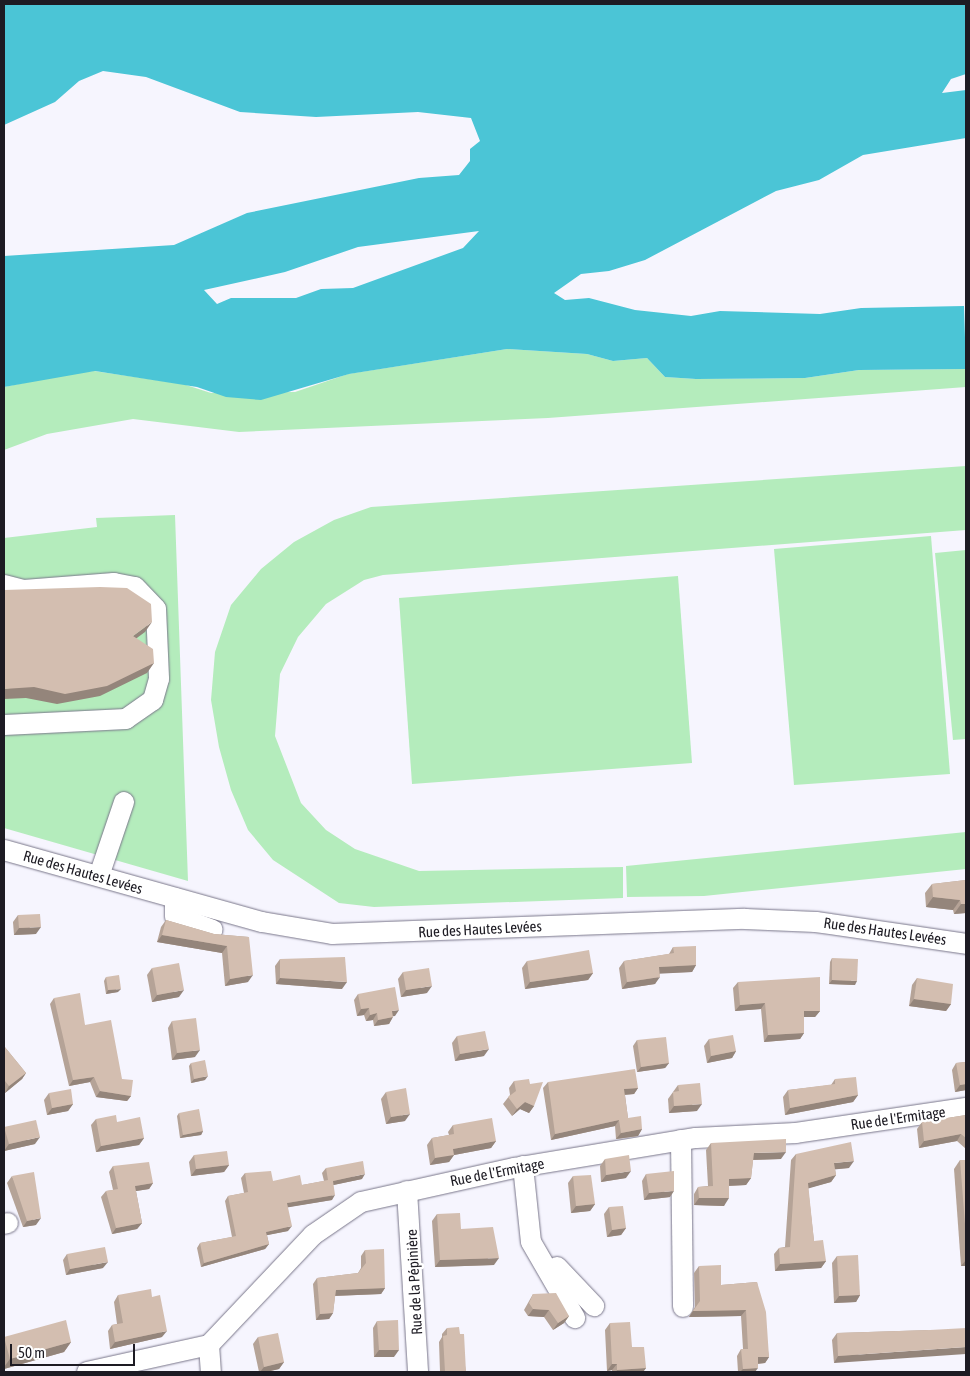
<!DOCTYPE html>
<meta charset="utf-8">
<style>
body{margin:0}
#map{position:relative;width:970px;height:1376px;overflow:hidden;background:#f6f5fe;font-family:"Asap Condensed",sans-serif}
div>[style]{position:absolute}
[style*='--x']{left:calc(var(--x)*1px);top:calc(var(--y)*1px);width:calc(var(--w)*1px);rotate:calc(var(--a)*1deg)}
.green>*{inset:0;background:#b4ecbc}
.water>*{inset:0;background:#4bc5d6}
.roads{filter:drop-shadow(0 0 1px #79768a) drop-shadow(0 0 1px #79768a)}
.minor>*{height:20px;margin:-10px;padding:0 10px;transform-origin:10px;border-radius:10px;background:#fff}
.wall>*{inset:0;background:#b5a397}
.shaded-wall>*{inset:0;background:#94857b}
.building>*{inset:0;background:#d3beb0}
span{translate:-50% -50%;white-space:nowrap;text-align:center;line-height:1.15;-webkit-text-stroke:5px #fff;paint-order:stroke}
.street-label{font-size:15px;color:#1d1b23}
.frame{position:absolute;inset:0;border:5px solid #1d1b23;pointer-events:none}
.scale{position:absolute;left:10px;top:1344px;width:125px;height:22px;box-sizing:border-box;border:2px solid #1d1b23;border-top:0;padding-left:6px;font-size:15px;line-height:18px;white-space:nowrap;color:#1d1b23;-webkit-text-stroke:4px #fff;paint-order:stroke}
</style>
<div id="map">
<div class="green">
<i style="clip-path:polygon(507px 349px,587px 354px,613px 361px,647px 358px,665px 377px,696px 379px,805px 378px,859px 370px,966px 369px,966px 387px,548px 418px,239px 432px,133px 419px,47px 434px,4px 450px,4px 387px,72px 373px,94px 371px,183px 384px,211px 393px,295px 392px,348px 374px)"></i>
<i style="clip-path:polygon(966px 466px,966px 530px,383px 575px,364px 580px,326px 604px,298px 637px,280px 674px,275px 736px,301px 803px,326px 830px,355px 849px,419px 871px,623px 867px,623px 898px,374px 907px,339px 903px,273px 860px,248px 830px,231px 790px,219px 747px,211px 700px,215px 652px,231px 605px,261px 569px,294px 542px,334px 520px,371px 507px)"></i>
<i style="clip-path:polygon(175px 515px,188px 881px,4px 828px,4px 538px,97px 527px,96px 518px)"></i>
<i style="clip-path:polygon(931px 536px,950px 774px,794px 785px,774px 549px)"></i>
<i style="clip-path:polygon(966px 550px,966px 739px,953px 740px,935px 553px)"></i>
<i style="clip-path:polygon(678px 576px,692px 763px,412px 784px,399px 598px)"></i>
<i style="clip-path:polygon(966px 832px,966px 869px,704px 896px,627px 897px,626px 866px)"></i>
</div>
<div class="water">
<i style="clip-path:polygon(evenodd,4px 4px,966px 4px,966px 74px,951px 79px,942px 93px,966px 90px,966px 138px,863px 155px,819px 180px,776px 191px,645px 260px,609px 271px,581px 274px,554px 293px,565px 300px,589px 298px,635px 310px,691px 316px,720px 311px,820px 314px,861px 308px,964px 306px,966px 369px,859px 370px,805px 378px,696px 379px,665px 377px,647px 358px,613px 361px,587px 354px,507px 349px,349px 374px,261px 400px,226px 397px,197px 387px,95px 371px,4px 387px,4px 256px,174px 245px,247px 213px,419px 178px,459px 175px,470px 161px,470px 149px,480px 141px,471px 118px,418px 112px,316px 117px,240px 112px,146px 77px,103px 71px,79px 81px,55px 102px,4px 125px,4px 4px,479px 231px,463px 248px,353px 288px,321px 289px,296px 298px,231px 298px,217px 304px,204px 290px,285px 272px,358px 247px,479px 231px)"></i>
</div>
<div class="roads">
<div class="minor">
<i style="--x:4;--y:585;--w:21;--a:14"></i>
<i style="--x:24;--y:590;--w:90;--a:-4.4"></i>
<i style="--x:114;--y:583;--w:21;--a:11"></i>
<i style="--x:135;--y:587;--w:30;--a:46"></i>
<i style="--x:156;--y:609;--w:70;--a:87.5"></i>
<i style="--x:159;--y:679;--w:22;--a:106"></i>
<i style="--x:153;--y:700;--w:33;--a:145"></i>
<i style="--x:126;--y:719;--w:122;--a:177.2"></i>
<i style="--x:4;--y:850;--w:268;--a:15.6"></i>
<i style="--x:262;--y:922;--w:71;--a:9.7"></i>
<i style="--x:332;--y:934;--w:413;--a:-2.1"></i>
<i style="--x:745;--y:919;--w:71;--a:2.4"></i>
<i style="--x:816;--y:922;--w:152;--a:8.3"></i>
<i style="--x:99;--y:876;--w:78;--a:-71.3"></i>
<i style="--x:175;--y:898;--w:18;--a:90"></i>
<i style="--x:175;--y:916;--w:40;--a:20.2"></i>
<i style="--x:681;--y:1140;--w:167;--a:89.3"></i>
<i style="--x:523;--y:1166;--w:76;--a:84"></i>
<i style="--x:531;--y:1242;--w:88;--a:59.9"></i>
<i style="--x:407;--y:1191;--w:181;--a:86.5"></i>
<i style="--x:4;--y:1224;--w:4;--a:-14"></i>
<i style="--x:557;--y:1267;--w:54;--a:46.5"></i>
<i style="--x:209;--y:1345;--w:27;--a:86"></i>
<i style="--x:87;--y:1372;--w:125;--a:-12.5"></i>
<i style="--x:209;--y:1345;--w:151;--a:-46.6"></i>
<i style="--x:313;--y:1235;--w:58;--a:-34.5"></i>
<i style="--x:361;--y:1202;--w:157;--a:-12.5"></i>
<i style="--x:514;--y:1168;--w:184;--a:-9.4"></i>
<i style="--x:696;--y:1138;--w:100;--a:-2.9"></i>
<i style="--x:796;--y:1133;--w:172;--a:-8.4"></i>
</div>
</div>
<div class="wall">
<i style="clip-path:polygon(966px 880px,966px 913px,954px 914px,953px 910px,926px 907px,925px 893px,932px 884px)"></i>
<i style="clip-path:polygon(18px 915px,36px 934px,14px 935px,13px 922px)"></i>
<i style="clip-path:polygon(166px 920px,214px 934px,249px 937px,248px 982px,225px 986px,222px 953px,157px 942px,161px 927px)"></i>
<i style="clip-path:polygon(673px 947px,696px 965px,692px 972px,660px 973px,655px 984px,622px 989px,619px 968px,624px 961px,669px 954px)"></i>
<i style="clip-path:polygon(832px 958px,855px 985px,829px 984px,830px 962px)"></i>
<i style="clip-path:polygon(280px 959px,342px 989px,276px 984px,275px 966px)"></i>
<i style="clip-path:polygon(527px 961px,593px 973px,588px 980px,525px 989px,522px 968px)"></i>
<i style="clip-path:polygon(152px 968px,179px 997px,152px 1002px,147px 975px)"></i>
<i style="clip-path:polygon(403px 972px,427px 993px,401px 997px,398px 979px)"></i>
<i style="clip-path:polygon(106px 977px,118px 992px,106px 994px,104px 981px)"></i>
<i style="clip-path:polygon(917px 978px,951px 1004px,946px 1011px,909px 1006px,912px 985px)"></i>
<i style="clip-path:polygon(738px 982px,820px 1011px,815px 1017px,804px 1017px,804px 1033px,800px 1039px,764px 1042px,761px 1009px,735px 1011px,733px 988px)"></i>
<i style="clip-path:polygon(358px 994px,395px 1016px,393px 1016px,389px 1024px,374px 1026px,373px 1020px,366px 1021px,364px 1015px,357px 1016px,354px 1000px)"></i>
<i style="clip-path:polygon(54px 998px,85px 1025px,131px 1096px,127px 1101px,96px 1097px,90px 1082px,69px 1086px,50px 1004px)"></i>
<i style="clip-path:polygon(172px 1021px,195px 1057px,172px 1060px,168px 1028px)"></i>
<i style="clip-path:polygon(457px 1036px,484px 1056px,455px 1061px,452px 1043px)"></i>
<i style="clip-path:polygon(709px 1039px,736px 1051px,732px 1058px,707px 1063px,704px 1046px)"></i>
<i style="clip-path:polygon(637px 1040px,669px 1063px,665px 1068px,637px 1072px,633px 1046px)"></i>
<i style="clip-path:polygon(4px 1046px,26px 1073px,22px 1079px,5px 1093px,4px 1092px)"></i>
<i style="clip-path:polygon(966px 1062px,966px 1090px,955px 1092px,952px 1070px,956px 1063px)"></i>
<i style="clip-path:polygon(191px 1063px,205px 1080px,191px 1083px,189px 1066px)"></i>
<i style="clip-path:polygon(835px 1079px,858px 1095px,853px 1102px,785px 1115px,783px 1097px,788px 1090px,831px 1085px)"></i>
<i style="clip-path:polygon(514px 1081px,530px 1084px,534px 1106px,529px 1113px,520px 1109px,512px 1116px,503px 1104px,510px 1095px,509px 1088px)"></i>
<i style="clip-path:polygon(548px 1082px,638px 1088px,634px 1094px,625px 1095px,628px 1118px,642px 1129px,638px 1136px,616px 1139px,615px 1126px,551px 1140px,543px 1088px)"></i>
<i style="clip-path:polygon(678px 1085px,697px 1111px,669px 1113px,668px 1099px)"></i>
<i style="clip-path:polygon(386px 1092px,405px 1121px,386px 1124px,381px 1099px)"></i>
<i style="clip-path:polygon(49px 1093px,73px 1104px,68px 1111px,47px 1115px,44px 1100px)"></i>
<i style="clip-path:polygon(179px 1113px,203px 1131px,201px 1135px,180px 1138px,177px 1116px)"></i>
<i style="clip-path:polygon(966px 1115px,966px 1149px,957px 1141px,919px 1148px,917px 1129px,922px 1122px)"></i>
<i style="clip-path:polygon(96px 1119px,117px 1122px,144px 1138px,139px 1145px,96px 1152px,91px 1125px)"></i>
<i style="clip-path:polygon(453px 1125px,496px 1141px,491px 1148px,454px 1155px,449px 1162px,430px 1165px,427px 1145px,432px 1138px,449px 1135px,448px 1132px)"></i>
<i style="clip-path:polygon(4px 1127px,35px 1144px,4px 1151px)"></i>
<i style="clip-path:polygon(711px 1143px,781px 1159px,753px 1160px,751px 1178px,746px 1185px,729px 1186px,724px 1206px,694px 1205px,694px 1194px,698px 1187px,708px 1186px,706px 1150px)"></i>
<i style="clip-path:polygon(796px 1154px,849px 1168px,835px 1169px,836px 1175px,831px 1182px,808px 1188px,814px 1241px,826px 1261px,821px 1268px,775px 1271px,774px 1254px,779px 1248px,785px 1247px,791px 1160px)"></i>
<i style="clip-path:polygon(194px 1155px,229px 1165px,224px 1172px,191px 1176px,189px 1162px)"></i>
<i style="clip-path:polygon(605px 1159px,626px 1178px,601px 1182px,600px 1166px)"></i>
<i style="clip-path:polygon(960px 1160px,966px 1160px,966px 1266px,961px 1266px,954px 1169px)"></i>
<i style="clip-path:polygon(113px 1166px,153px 1183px,149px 1189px,136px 1191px,142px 1223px,137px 1229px,112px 1234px,101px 1197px,106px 1191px,113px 1190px,109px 1172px)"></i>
<i style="clip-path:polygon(326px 1168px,362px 1179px,333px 1185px,332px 1200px,288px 1207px,288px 1231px,267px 1235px,269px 1244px,265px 1249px,201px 1267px,197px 1248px,200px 1243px,232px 1237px,225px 1201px,228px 1196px,244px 1193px,241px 1178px,245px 1173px,273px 1181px,302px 1185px,324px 1181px,322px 1173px)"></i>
<i style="clip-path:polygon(646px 1174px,670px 1197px,644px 1200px,642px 1181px)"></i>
<i style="clip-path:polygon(12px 1176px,36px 1225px,23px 1227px,7px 1183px)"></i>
<i style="clip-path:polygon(573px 1176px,595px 1204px,590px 1211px,571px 1213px,568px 1183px)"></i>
<i style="clip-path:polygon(609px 1207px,626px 1228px,621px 1235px,607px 1237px,604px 1214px)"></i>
<i style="clip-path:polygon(437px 1214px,461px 1229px,494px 1265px,435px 1267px,432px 1221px)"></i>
<i style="clip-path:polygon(365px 1250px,385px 1288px,381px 1294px,335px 1296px,333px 1313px,329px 1319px,316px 1320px,313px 1284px,317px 1278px,358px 1273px,361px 1268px,361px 1256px)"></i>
<i style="clip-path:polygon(67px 1254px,103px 1268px,66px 1275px,63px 1260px)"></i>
<i style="clip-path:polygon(837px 1256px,860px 1295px,856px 1302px,834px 1303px,832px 1263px)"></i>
<i style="clip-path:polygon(699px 1266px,721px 1285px,757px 1282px,769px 1357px,765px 1363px,758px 1364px,755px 1372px,738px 1372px,737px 1356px,741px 1349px,743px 1349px,741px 1316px,689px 1317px,695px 1307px,694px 1273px)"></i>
<i style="clip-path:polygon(533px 1294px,569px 1316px,564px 1323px,553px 1330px,544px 1317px,528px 1316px,524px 1310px)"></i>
<i style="clip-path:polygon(118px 1295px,152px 1297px,162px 1337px,110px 1349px,108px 1331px,112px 1325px,117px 1324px,114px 1302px)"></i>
<i style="clip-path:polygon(377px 1321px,394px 1357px,374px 1357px,373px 1328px)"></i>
<i style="clip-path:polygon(610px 1323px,632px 1347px,646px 1368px,643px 1372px,612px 1372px,612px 1370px,607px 1371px,605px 1330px)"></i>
<i style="clip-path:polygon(447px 1328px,460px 1334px,466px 1372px,440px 1372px,439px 1342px,442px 1337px,442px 1334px)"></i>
<i style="clip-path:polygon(930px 1330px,834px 1363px,832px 1340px,837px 1333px)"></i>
<i style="clip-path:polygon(258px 1337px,284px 1362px,279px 1369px,266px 1372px,259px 1372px,253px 1344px)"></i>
<i style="clip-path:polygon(4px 1338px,4px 1337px,71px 1342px,64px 1352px,4px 1369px)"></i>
</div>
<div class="shaded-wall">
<i style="clip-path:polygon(152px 622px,145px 632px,126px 646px,133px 636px)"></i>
<i style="clip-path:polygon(154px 663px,147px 673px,100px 696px,57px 704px,26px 698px,4px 699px,4px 689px)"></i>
<i style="clip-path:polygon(933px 897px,960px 900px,953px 910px,926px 907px)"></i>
<i style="clip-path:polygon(961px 904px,966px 904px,966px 913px,954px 914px)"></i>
<i style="clip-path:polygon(41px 927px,36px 934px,14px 935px,19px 928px)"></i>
<i style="clip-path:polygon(162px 935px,227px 946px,222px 953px,157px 942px)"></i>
<i style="clip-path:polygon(696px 965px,692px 972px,654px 974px,659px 967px)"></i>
<i style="clip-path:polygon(593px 973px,588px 980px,525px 989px,530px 982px)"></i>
<i style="clip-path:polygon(253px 975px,248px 982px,225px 986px,230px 979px)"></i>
<i style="clip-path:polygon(660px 977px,655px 984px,622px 989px,627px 982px)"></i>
<i style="clip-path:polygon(280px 978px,347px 982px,342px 989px,276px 984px)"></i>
<i style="clip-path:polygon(832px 980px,857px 981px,855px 985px,829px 984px)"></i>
<i style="clip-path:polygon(432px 986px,427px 993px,401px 997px,406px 990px)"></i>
<i style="clip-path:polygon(121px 989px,118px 992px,106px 994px,108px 990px)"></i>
<i style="clip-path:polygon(184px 990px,179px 997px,152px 1002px,157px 995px)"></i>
<i style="clip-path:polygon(914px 999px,951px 1004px,946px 1011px,909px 1006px)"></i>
<i style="clip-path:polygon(765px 1003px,761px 1009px,735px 1011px,740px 1005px)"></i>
<i style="clip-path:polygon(369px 1008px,364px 1015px,357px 1016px,361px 1009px)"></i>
<i style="clip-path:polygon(399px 1010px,395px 1016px,388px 1017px,392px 1011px)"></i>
<i style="clip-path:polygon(804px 1011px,820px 1011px,815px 1017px,800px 1017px)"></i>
<i style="clip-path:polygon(377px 1013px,373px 1020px,366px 1021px,370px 1015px)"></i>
<i style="clip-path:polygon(393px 1017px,389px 1024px,374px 1026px,378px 1020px)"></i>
<i style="clip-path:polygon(804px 1033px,800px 1039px,764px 1042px,768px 1035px)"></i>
<i style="clip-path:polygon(489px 1049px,484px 1056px,455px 1061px,460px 1054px)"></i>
<i style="clip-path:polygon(200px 1050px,195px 1057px,172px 1060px,177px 1053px)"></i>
<i style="clip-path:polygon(736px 1051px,732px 1058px,707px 1063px,711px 1056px)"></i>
<i style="clip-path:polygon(669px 1063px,665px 1068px,637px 1072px,641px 1067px)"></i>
<i style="clip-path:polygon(26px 1073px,22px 1079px,5px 1093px,9px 1086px)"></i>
<i style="clip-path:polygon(208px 1076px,205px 1080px,191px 1083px,194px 1079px)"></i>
<i style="clip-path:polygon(94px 1077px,90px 1082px,69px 1086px,73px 1080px)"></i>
<i style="clip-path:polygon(966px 1084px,966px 1090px,955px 1092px,960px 1085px)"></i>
<i style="clip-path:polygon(638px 1088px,634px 1094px,620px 1095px,624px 1089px)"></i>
<i style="clip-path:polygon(100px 1091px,131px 1096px,127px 1101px,96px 1097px)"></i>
<i style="clip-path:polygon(858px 1095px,853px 1102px,785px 1115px,790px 1108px)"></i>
<i style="clip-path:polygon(525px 1102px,534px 1106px,529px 1113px,520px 1109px,512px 1116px,517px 1109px)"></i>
<i style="clip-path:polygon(73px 1104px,68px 1111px,47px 1115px,52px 1108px)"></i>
<i style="clip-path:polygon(702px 1104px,697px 1111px,669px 1113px,674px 1106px)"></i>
<i style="clip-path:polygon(410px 1114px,405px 1121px,386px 1124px,391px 1117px)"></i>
<i style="clip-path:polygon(619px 1120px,615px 1126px,551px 1140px,555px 1134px)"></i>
<i style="clip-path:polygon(642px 1129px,638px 1136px,616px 1139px,621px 1133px)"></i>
<i style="clip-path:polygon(203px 1131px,201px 1135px,180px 1138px,183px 1135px)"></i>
<i style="clip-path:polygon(961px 1134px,957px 1141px,919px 1148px,924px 1141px)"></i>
<i style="clip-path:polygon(40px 1137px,35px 1144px,4px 1151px,9px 1144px)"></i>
<i style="clip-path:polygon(144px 1138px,139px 1145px,96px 1152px,101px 1146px)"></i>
<i style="clip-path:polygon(496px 1141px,491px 1148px,454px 1155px,449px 1162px,430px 1165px,435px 1158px,453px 1149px)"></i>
<i style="clip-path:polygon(786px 1152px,781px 1159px,749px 1160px,754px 1153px)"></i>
<i style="clip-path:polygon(854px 1161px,849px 1168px,829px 1170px,834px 1163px)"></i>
<i style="clip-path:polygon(229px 1165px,224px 1172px,191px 1176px,196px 1169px)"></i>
<i style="clip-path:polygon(631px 1171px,626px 1178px,601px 1182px,606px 1175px)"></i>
<i style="clip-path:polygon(365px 1174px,362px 1179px,329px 1186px,333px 1181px)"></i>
<i style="clip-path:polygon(836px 1175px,831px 1182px,803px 1190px,808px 1183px)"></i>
<i style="clip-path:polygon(751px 1178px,746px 1185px,724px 1186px,729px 1179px)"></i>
<i style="clip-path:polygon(153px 1183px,149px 1189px,130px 1192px,135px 1186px)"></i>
<i style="clip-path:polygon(674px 1191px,670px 1197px,644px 1200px,649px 1193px)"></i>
<i style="clip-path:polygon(335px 1195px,332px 1200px,284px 1208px,287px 1203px)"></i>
<i style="clip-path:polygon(699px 1198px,729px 1198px,724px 1206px,694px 1205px)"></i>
<i style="clip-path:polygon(595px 1204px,590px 1211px,571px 1213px,576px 1206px)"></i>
<i style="clip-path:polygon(41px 1218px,36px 1225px,23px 1227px,27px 1221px)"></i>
<i style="clip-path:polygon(142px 1223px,137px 1229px,112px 1234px,116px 1228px)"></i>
<i style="clip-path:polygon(292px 1226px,288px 1231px,263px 1236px,266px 1232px)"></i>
<i style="clip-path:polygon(626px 1228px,621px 1235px,607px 1237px,612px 1230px)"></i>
<i style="clip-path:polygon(269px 1244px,265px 1249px,201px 1267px,204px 1263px)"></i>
<i style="clip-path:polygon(499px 1258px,494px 1265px,435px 1267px,440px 1260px)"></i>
<i style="clip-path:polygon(966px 1260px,966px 1266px,961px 1266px)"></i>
<i style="clip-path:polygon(826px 1261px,821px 1268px,775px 1271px,780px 1264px)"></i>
<i style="clip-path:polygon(108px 1262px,103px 1268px,66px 1275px,70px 1269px)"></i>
<i style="clip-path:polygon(385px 1288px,381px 1294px,331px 1296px,336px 1290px)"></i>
<i style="clip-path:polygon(860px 1295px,856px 1302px,834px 1303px,839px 1296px)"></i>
<i style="clip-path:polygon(533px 1309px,549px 1310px,544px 1317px,528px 1316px)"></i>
<i style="clip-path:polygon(746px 1310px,741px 1316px,689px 1317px,693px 1311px)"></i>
<i style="clip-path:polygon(333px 1313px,329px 1319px,316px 1320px,320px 1314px)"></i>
<i style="clip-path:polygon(569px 1316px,564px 1323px,553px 1330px,558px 1323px)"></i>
<i style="clip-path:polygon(167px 1331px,162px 1337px,110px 1349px,115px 1342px)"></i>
<i style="clip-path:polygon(71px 1342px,64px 1352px,4px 1369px,4px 1367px,10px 1359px)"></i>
<i style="clip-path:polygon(966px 1347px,966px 1354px,834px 1363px,838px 1356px)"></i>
<i style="clip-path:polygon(379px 1350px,399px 1350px,394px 1357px,374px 1357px)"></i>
<i style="clip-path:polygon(758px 1357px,769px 1357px,765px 1363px,753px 1364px)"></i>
<i style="clip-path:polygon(284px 1362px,279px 1369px,266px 1372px,260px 1372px,264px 1367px)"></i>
<i style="clip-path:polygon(612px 1364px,617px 1364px,612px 1370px,607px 1371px)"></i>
<i style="clip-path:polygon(646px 1368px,643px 1372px,616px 1372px,617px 1370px)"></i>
<i style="clip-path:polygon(758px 1368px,755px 1372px,740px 1372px,743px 1369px)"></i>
</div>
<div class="building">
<i style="clip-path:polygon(100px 587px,127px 588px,151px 604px,152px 622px,133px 636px,153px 649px,154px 663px,107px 686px,65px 694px,34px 687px,4px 689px,4px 590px)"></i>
<i style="clip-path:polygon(966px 880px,966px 904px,961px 904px,960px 900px,933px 897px,932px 884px)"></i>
<i style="clip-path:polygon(40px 914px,41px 927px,19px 928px,18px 915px)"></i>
<i style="clip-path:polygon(166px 920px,214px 934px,249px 937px,253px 975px,230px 979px,227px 946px,162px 935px)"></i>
<i style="clip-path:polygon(696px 946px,696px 965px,659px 967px,660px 977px,627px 982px,624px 961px,674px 953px,673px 947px)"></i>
<i style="clip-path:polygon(589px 950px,593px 973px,530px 982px,527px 961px)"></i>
<i style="clip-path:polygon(345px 957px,347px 982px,280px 978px,280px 959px)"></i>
<i style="clip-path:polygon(832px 958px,858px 959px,857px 981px,832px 980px)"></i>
<i style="clip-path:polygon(179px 963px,184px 990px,157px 995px,152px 968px)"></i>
<i style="clip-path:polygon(429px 968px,432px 986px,406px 990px,403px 972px)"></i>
<i style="clip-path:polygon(119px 975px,121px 989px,108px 990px,106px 977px)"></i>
<i style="clip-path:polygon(820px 977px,820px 1011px,804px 1011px,804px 1033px,768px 1035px,765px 1003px,740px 1005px,738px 982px)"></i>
<i style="clip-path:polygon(917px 978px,953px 984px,951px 1004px,914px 999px)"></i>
<i style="clip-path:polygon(395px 987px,399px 1010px,392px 1011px,393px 1017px,378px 1020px,377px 1013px,370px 1015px,369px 1008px,361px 1009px,358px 994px)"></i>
<i style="clip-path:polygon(80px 993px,85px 1025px,111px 1020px,122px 1079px,133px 1080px,131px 1096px,100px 1091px,94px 1077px,73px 1080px,54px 998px)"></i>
<i style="clip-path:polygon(196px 1018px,200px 1050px,177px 1053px,172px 1021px)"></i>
<i style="clip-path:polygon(485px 1031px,489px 1049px,460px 1054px,457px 1036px)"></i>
<i style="clip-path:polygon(733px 1035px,736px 1051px,711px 1056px,709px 1039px)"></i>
<i style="clip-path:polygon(666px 1037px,669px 1063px,641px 1067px,637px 1040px)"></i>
<i style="clip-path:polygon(4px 1046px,26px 1073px,9px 1086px,5px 1081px,4px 1081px)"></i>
<i style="clip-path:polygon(205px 1060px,208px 1076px,194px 1079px,191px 1063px)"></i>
<i style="clip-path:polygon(966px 1062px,966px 1084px,960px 1085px,956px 1063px)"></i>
<i style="clip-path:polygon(635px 1069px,638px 1088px,624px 1089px,628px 1118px,641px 1116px,642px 1129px,621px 1133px,619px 1120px,555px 1134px,548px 1082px)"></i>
<i style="clip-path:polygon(856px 1077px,858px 1095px,790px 1108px,788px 1090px,835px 1084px,835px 1079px)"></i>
<i style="clip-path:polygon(529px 1079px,530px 1084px,543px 1082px,534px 1106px,525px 1102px,517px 1109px,508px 1097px,516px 1091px,514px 1081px)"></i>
<i style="clip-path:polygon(700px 1083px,702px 1104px,674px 1106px,673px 1092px,679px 1091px,678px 1085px)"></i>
<i style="clip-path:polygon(406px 1088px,410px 1114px,391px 1117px,386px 1092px)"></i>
<i style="clip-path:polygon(71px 1089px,73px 1104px,52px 1108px,49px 1093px)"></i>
<i style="clip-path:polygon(199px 1109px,203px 1131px,183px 1135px,179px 1113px)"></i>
<i style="clip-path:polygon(116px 1115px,117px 1122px,140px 1117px,144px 1138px,101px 1146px,96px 1119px)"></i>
<i style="clip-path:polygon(966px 1115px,966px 1138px,961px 1134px,924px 1141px,922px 1122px)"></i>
<i style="clip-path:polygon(492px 1118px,496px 1141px,453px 1149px,454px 1155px,435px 1158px,432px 1138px,454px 1134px,453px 1125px)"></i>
<i style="clip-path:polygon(36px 1120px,40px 1137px,9px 1144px,4px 1127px)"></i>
<i style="clip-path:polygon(786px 1139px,786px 1152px,754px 1153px,751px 1178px,729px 1179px,729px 1198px,699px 1198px,698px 1187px,713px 1186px,711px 1143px)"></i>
<i style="clip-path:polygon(851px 1142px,854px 1161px,834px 1163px,836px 1175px,808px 1183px,814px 1241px,823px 1240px,826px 1261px,780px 1264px,779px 1248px,790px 1247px,796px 1154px)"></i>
<i style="clip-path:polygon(227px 1151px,229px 1165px,196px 1169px,194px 1155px)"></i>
<i style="clip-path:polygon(629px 1155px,631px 1171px,606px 1175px,605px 1159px)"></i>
<i style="clip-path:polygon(960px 1160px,966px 1160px,966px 1237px)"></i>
<i style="clip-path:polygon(363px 1161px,365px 1174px,333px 1181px,335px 1195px,287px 1203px,292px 1226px,266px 1232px,269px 1244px,204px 1263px,200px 1243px,236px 1236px,228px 1196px,248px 1192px,245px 1173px,271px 1171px,273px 1181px,300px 1175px,302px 1185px,328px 1180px,326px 1168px)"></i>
<i style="clip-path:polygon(149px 1162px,153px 1183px,135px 1186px,142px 1223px,116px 1228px,106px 1191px,118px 1189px,113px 1166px)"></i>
<i style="clip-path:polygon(674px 1171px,674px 1191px,649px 1193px,646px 1174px)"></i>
<i style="clip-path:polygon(34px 1172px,41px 1218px,27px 1221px,12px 1176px)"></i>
<i style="clip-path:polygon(591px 1175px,595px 1204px,576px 1206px,573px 1176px)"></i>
<i style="clip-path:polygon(623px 1206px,626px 1228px,612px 1230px,609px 1207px)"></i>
<i style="clip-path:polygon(460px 1213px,461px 1229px,493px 1227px,499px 1258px,440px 1260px,437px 1214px)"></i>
<i style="clip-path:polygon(105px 1247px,108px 1262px,70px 1269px,67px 1254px)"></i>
<i style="clip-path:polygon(384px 1249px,385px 1288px,336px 1290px,333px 1313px,320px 1314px,317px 1278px,358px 1273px,366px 1263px,365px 1250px)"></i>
<i style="clip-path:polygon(858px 1255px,860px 1295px,839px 1296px,837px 1256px)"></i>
<i style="clip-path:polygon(721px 1265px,721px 1285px,757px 1282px,766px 1312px,769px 1357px,758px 1357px,758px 1368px,743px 1369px,741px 1349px,748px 1349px,746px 1310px,693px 1311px,700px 1301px,699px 1266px)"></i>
<i style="clip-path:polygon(151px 1289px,152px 1297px,160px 1295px,167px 1331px,115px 1342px,112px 1325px,123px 1323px,118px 1295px)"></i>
<i style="clip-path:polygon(556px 1293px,569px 1316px,558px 1323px,549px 1310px,533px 1309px,529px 1303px,533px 1294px)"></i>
<i style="clip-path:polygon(66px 1320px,71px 1342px,10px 1359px,4px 1337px)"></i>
<i style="clip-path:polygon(398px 1320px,399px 1350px,379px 1350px,377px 1321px)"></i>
<i style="clip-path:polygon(630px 1322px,632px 1347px,644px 1347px,646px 1368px,617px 1370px,617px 1364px,612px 1364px,610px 1323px)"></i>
<i style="clip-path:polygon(459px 1327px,460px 1334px,464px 1334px,466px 1372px,445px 1372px,443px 1336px,447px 1335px,447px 1328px)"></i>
<i style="clip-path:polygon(966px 1328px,966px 1347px,838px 1356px,837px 1333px,930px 1330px)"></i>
<i style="clip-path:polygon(278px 1333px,284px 1362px,264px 1367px,258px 1337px)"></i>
</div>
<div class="street-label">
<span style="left:83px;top:872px;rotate:16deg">Rue des Hautes Levées</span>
<span style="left:480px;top:929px;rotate:-3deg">Rue des Hautes Levées</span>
<span style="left:885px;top:931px;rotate:8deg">Rue des Hautes Levées</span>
<span style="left:898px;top:1118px;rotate:-8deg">Rue de l'Ermitage</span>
<span style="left:497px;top:1172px;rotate:-11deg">Rue de l'Ermitage</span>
<span style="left:414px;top:1282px;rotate:-93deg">Rue de la Pépinière</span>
</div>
<div class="frame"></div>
<div class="scale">50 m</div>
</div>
